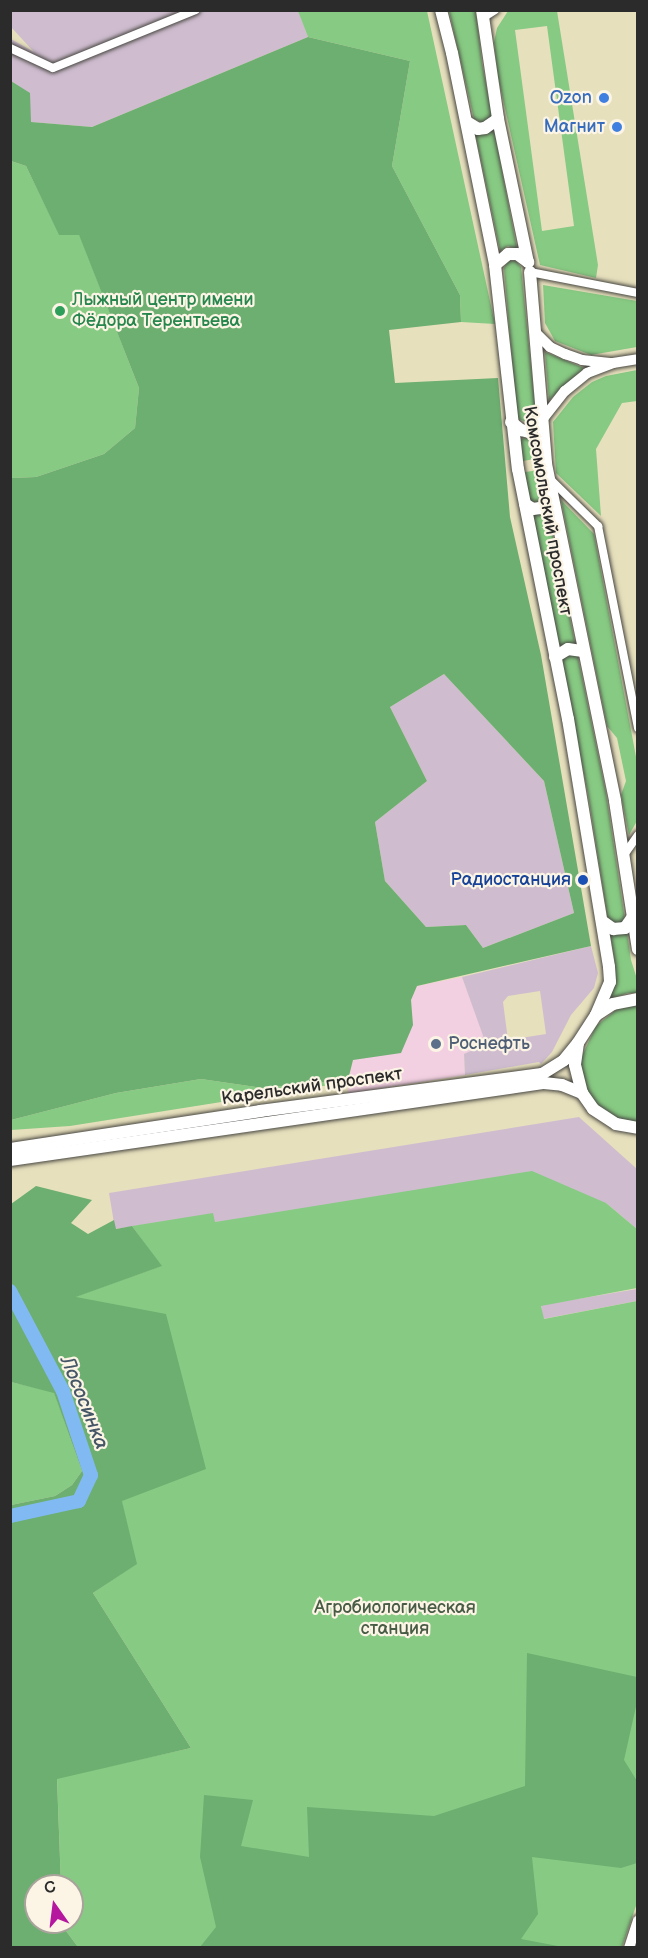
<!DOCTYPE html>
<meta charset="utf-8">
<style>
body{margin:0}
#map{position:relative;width:648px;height:1958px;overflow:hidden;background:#e7e0bd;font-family:"Balsamiq Sans",sans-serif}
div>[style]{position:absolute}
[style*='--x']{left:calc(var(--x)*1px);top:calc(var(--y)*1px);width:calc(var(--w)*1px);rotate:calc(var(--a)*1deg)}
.built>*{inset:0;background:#f2cfe1}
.industrial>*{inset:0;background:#cfbdcf}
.green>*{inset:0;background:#87ca83}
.forest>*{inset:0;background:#6dae71}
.river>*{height:14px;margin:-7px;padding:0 7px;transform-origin:7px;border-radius:7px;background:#81baf2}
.roads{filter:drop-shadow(0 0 2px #474641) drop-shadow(0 0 2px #474641)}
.street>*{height:8px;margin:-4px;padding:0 4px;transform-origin:4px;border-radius:4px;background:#fff}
.secondary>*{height:10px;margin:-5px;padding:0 5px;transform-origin:5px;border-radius:5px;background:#fff}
.primary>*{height:12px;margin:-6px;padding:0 6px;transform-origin:6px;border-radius:6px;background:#fff}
.dots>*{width:16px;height:16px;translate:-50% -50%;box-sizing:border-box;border:3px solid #fcf5e5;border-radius:50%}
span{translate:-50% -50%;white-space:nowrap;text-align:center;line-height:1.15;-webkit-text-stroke:4.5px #fcf5e5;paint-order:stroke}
.shop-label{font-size:18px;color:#366cbe}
.right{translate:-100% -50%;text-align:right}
.leisure-label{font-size:18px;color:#27864d}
.left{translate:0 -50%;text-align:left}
.street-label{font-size:18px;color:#2b2b2b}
.transit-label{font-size:18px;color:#164399}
.service-label{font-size:18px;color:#4e5e75}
.park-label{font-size:18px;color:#475b45}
.water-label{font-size:20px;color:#455667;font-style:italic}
.frame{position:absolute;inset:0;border:12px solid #2b2b2b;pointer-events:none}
.north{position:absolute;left:24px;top:1874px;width:60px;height:60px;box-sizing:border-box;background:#fcf5e5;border:2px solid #a8a49b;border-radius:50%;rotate:346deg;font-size:16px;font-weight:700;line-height:24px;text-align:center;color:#2b2b2b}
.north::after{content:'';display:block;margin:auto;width:21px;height:27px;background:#b5179e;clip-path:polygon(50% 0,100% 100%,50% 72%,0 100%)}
</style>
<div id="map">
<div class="built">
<i style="clip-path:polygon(462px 977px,487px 1045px,464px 1054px,465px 1075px,348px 1094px,348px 1080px,353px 1060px,413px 1025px,411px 1000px,417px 986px)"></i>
</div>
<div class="industrial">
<i style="clip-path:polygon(298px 10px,308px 37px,92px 127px,30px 122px,30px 94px,11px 81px,11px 39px,34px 52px,11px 27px,11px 11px)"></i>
<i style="clip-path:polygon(444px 674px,544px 781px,574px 913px,483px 948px,466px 925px,426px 927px,385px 881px,375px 822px,427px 781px,390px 707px)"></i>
<i style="clip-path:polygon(evenodd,591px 946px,598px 973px,594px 988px,571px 1015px,552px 1052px,541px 1064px,539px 1062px,465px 1075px,464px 1054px,486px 1044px,462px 977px,591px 946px,540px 991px,546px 1034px,508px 1040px,503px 1002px,508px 996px,540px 991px)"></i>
<i style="clip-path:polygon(579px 1117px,637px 1169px,637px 1229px,606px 1203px,214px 1222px,212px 1214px,115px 1229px,109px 1193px)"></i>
<i style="clip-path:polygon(637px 1289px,637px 1301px,543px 1319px,541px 1305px)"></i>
</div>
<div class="green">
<i style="clip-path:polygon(298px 11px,427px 11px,495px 324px,461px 322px,460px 295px,392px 166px,410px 61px,308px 37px)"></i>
<i style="clip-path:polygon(449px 11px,476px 11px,482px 63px,492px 116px,484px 123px,474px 119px)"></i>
<i style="clip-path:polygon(evenodd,508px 11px,557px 11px,598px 265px,596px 278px,540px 265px,498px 77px,494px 42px,497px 28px,508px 11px,547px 26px,574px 226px,542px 231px,515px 30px,547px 26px)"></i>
<i style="clip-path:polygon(494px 129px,517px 249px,508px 246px,500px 251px,475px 132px,485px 135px)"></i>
<i style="clip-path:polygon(11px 161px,26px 166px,59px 234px,79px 234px,139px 388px,135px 428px,104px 454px,36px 477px,11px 478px)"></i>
<i style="clip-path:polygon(508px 261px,516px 261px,521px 267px,536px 416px,526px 422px,517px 418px,504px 268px)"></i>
<i style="clip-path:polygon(543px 285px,637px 301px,637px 347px,591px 355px,555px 341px,545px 323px)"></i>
<i style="clip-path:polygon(545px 352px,584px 368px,549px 400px)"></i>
<i style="clip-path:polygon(637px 370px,637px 401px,622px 403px,596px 449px,601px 516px,556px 473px,553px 422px,573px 397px,592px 382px,606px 376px)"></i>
<i style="clip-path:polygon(528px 436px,537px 438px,540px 458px,523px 461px,520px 440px)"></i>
<i style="clip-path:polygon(540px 470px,545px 500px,537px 503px,529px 500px,525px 472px)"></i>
<i style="clip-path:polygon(561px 500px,594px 534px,637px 762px,637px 821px,629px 835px,621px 795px,626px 781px,617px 738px,607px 726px)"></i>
<i style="clip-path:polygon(531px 512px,540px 515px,548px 512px,606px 793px,631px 960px,637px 979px,637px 993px,628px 993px,610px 999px,615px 982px,615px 964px,588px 794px)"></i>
<i style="clip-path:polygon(631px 1005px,637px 1005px,637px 1123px,609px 1116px,593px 1103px,581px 1074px,581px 1058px,596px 1026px,616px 1010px)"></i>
<i style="clip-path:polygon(201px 1079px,262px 1088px,348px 1080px,348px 1082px,70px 1126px,11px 1130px,11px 1120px,116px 1093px)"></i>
<i style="clip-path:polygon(532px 1171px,606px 1203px,637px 1229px,637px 1288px,541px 1306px,544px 1319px,637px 1301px,638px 1900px,622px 1947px,78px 1947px,63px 1927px,63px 1922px,72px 1922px,72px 1886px,61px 1886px,57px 1778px,191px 1748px,93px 1593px,136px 1564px,75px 1297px,161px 1266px,132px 1226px,213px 1213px,215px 1222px)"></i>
<i style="clip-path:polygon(11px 1382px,54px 1392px,82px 1471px,72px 1485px,55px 1496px,11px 1505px)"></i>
</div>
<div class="forest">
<i style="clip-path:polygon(evenodd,308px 37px,410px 61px,392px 166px,460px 295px,461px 322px,389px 330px,395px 383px,498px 378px,510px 517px,541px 655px,591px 946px,417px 986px,411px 1000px,413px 1025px,401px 1053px,353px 1060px,348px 1080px,262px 1088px,201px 1079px,116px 1093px,11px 1120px,11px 478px,36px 477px,104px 454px,135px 428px,139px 388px,79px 235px,59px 235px,26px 166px,11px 161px,11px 81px,30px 93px,31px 122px,92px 127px,308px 37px,444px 674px,544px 781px,574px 913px,483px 948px,466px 925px,426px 927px,385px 881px,375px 822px,427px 781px,390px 707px,444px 674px)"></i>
<i style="clip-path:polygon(36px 1186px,92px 1200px,71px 1223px,88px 1234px,114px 1220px,116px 1229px,132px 1226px,162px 1266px,76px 1297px,166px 1314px,206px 1469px,122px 1501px,137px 1564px,93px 1593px,191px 1748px,57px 1779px,61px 1886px,36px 1886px,36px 1922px,63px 1922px,63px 1927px,78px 1947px,11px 1947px,11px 1505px,55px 1496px,72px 1485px,82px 1471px,54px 1393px,11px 1382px,11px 1204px)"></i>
<i style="clip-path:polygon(527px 1653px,637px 1677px,637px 1702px,624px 1760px,637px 1781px,637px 1863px,621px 1868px,532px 1857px,538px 1914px,521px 1939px,563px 1947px,200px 1947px,216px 1927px,200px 1857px,204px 1795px,253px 1800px,241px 1846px,309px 1857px,307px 1807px,434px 1816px,525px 1786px)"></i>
</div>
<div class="river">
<i style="--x:10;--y:1291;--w:113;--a:62.1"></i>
<i style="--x:63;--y:1391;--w:89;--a:71.6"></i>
<i style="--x:91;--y:1475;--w:29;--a:115"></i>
<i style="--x:79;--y:1501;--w:71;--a:167.7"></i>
</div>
<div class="roads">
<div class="street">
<i style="--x:484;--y:17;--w:13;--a:-32"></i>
<i style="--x:10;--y:48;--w:47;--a:24.9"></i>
<i style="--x:53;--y:68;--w:154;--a:-22.1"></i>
<i style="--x:530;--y:272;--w:110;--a:11"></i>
<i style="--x:549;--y:478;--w:69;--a:44.4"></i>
<i style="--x:598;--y:526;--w:206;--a:78.8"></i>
<i style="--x:624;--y:855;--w:24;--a:-55"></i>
</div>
<div class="secondary">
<i style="--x:536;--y:333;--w:20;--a:45"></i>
<i style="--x:550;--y:347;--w:17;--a:25"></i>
<i style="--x:565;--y:354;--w:18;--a:19"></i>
<i style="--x:582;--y:360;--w:28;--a:6"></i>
<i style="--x:542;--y:420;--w:37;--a:-52"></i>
<i style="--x:565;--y:391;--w:28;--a:-39"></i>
<i style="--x:587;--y:373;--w:28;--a:-21"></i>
<i style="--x:613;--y:363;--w:25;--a:-9"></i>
<i style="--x:629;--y:1948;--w:29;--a:-72"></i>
</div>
<div class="primary">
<i style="--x:441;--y:10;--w:44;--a:75.7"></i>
<i style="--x:452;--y:53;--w:216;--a:78.5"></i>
<i style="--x:495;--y:265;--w:205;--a:83.6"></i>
<i style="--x:518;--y:469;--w:255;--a:78.7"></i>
<i style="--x:568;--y:719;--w:251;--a:80.6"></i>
<i style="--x:609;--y:967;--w:15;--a:86"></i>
<i style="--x:610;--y:982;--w:36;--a:113"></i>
<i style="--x:482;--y:10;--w:110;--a:81.6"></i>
<i style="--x:498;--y:119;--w:146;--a:78.2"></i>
<i style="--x:467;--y:122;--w:13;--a:32"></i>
<i style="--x:478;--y:129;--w:7;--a:-8"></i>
<i style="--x:485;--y:128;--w:16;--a:-35"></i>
<i style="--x:495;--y:265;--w:17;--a:-40"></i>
<i style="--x:508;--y:254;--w:9;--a:0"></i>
<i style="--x:517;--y:254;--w:14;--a:36"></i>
<i style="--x:530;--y:272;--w:193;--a:85.2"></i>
<i style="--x:546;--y:464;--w:344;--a:78.4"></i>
<i style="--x:615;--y:801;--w:150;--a:81.2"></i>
<i style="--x:511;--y:422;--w:13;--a:39"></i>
<i style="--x:521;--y:430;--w:8;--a:14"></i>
<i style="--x:529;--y:432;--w:18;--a:-43"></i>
<i style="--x:525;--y:504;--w:9;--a:32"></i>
<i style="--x:533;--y:509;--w:7;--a:-8"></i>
<i style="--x:540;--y:508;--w:13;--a:-27"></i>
<i style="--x:555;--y:657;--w:15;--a:-32"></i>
<i style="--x:568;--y:649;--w:15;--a:8"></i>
<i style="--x:602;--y:921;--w:14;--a:36"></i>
<i style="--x:613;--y:929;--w:12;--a:-5"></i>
<i style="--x:625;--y:928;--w:12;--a:-55"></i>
<i style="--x:638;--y:999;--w:25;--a:169"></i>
<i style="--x:613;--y:1004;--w:20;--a:147"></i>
<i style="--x:596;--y:1015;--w:33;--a:123"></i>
<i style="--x:578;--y:1043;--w:22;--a:98"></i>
<i style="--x:575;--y:1065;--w:29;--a:76"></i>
<i style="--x:582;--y:1093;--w:19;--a:55"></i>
<i style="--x:593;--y:1109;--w:27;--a:33"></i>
<i style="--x:616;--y:1124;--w:22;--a:10"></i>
<i style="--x:10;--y:1149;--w:253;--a:-8.6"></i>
<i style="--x:260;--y:1111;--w:284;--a:-7.5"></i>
<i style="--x:542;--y:1074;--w:26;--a:-32"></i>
<i style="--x:564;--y:1060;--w:22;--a:-51"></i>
<i style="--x:10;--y:1160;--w:540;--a:-8.21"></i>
<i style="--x:544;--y:1083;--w:18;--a:6"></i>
<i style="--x:562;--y:1085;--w:22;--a:22"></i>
</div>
</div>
<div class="dots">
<i style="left:604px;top:98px;background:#3f7fe0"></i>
<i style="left:617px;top:127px;background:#3f7fe0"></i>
<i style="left:60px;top:311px;background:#2e9e5b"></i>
<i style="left:583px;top:880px;background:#1a4fb4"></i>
<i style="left:436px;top:1044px;background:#5c6f8a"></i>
</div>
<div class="shop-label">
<span class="right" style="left:592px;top:98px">Ozon</span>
<span class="right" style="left:605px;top:127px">Магнит</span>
</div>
<div class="leisure-label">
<span class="left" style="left:72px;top:311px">Лыжный центр имени<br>Фёдора Терентьева</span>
</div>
<div class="street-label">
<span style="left:547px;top:511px;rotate:80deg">Комсомольский проспект</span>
<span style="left:312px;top:1087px;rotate:-8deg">Карельский проспект</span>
</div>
<div class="transit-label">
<span class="right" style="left:571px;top:880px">Радиостанция</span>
</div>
<div class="service-label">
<span class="left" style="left:448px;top:1044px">Роснефть</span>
</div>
<div class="park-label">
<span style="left:395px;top:1619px">Агробиологическая<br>станция</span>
</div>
<div class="water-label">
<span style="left:84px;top:1403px;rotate:68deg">Лососинка</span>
</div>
<div class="frame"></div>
<div class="north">С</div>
</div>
